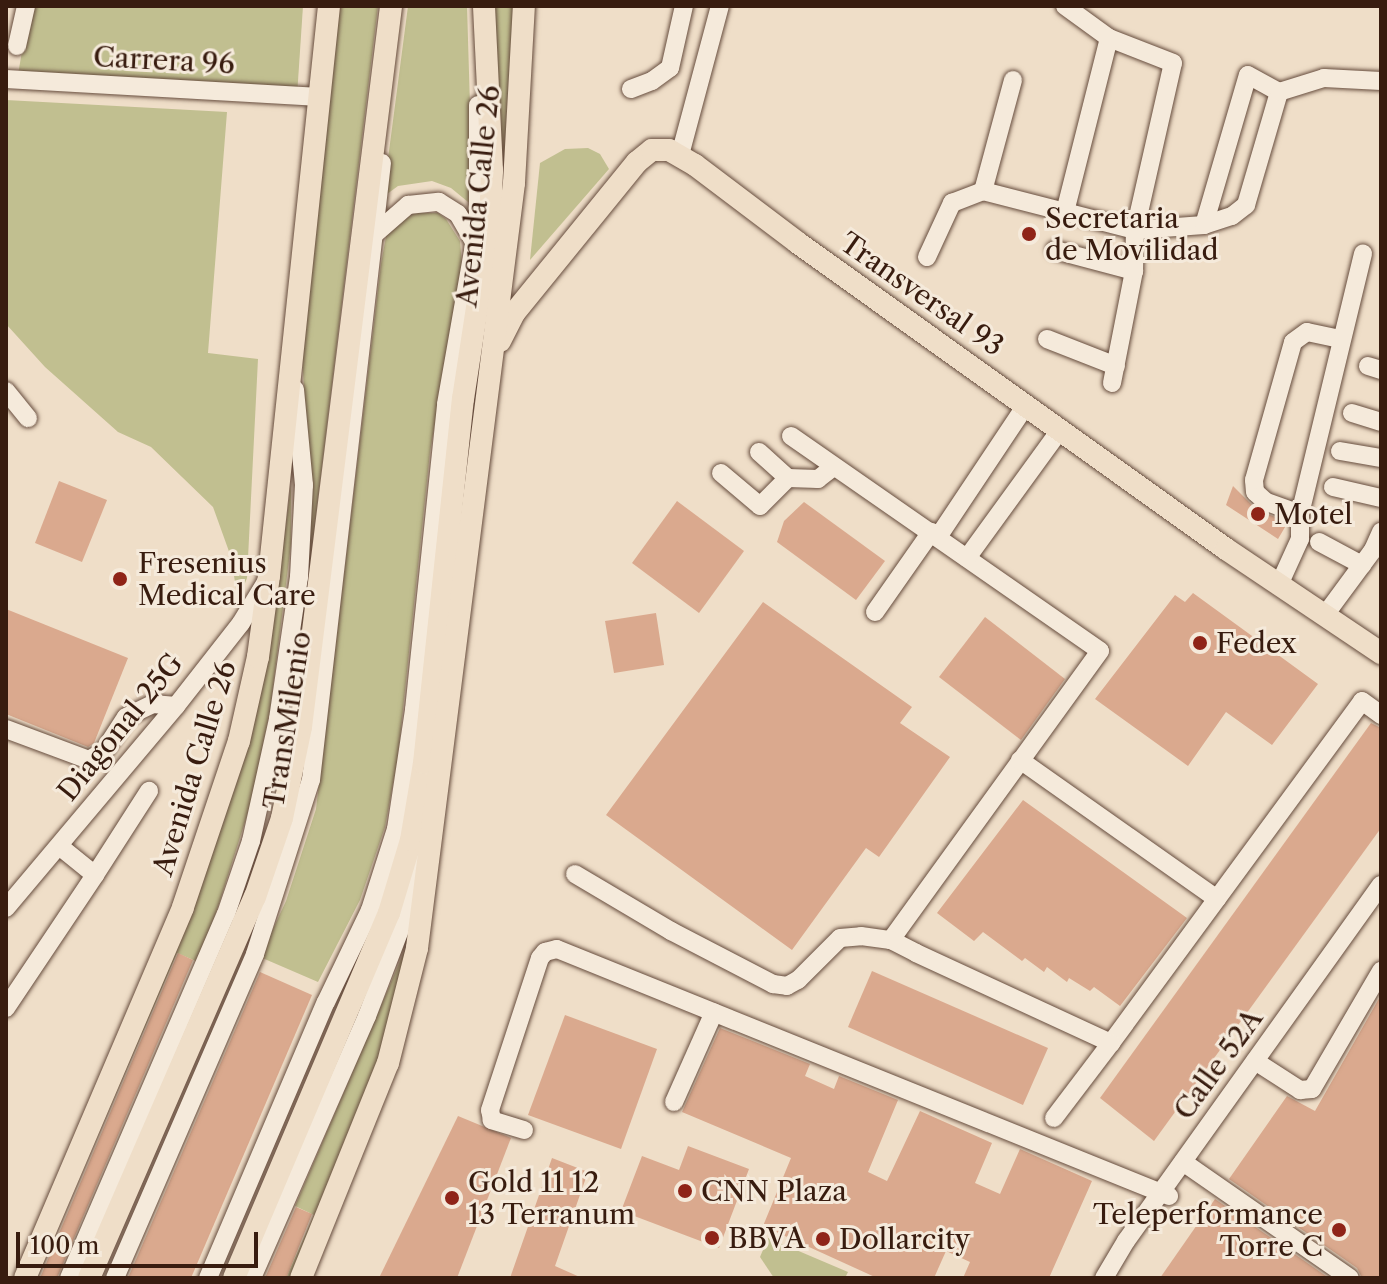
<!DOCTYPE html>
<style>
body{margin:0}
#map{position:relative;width:1387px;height:1284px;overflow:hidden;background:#efdec8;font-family:"Libre Caslon Text",serif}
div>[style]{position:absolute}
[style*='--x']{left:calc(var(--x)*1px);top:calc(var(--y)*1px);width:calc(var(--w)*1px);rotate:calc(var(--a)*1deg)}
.green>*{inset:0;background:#c1bf90}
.building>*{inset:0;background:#daa98e}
.roads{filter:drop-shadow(0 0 2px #664c3d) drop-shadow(0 0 2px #664c3d)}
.minor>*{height:18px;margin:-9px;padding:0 9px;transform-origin:9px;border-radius:9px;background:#f5eadb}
.major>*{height:22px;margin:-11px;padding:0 11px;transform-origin:11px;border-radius:11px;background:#efdec8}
.dots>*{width:22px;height:22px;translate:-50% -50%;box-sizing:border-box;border:4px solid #f5eadb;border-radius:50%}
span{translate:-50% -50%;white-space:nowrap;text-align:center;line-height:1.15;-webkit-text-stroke:6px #f5eadb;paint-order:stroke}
.street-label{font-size:28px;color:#381c0f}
.poi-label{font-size:28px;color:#381c0f}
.left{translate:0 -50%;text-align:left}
.right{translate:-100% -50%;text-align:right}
.frame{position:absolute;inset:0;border:8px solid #381c0f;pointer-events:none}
.scale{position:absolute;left:16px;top:1232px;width:242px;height:36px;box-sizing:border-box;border:4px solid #381c0f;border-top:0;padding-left:10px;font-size:24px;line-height:28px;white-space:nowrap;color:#381c0f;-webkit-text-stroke:6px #f5eadb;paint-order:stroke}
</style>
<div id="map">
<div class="green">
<i style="clip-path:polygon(30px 6px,303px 6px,297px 96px,17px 80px)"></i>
<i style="clip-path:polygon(340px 6px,378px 6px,308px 582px,311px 494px,302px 357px)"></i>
<i style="clip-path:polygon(408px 6px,467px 6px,473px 206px,451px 188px,432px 181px,398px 186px,383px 197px)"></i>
<i style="clip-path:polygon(494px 6px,514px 6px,501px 243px)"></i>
<i style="clip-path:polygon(6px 100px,227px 112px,208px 353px,258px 359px,247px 578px,238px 601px,231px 557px,213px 507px,151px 447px,118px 432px,45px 367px,6px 324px)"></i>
<i style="clip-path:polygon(588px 148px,600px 154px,609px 169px,530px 260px,540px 163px,565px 149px)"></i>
<i style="clip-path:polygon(414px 213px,438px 213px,446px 219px,460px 241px,462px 265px,430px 452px,398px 757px,385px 827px,360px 900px,318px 982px,260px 957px,286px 901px,316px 809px,381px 264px,387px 231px)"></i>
<i style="clip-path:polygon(291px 484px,291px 544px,270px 711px,251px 803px,217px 910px,198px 962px,177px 953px,36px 1278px,180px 930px,277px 593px)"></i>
<i style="clip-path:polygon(416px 924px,397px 1011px,293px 1278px,286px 1278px,314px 1215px,295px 1206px)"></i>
<i style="clip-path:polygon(768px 1238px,848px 1272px,845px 1278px,774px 1278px,760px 1257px)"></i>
</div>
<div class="building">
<i style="clip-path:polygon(59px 481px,107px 500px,82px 562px,35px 543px)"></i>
<i style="clip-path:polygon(1233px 486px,1257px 510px,1288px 522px,1278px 539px,1226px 505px)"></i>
<i style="clip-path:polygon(677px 501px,744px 551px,699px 613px,632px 563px)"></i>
<i style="clip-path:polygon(804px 502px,885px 561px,856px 600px,777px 542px,784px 521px)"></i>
<i style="clip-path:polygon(1193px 593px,1318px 684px,1272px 745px,1226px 712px,1188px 766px,1095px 699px,1175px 595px,1185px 602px)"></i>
<i style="clip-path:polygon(763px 602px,912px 707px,900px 723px,950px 757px,879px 857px,866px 848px,792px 950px,606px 815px)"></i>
<i style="clip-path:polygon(6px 609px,128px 658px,94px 743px,88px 747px,6px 714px)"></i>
<i style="clip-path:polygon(656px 613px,664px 665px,614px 673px,605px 621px)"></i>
<i style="clip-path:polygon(985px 617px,1065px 679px,1021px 740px,939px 677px)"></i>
<i style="clip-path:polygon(1371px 723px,1381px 728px,1381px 828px,1154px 1141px,1100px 1098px)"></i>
<i style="clip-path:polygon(1023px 800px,1187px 918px,1120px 1006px,1094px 987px,1090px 991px,1069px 978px,1067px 982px,1047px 967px,1044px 972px,1025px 958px,1022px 961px,983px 932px,974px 941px,937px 913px)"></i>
<i style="clip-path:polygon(178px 953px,193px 960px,57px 1278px,40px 1278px)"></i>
<i style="clip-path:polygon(872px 971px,1048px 1048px,1023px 1105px,848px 1027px)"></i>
<i style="clip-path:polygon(260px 972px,312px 995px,191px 1278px,128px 1278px)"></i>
<i style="clip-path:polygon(1381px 995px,1381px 1278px,1362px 1278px,1357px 1268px,1229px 1179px,1287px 1096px,1315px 1111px)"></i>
<i style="clip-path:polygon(565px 1015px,657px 1049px,621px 1149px,528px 1115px)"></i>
<i style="clip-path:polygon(720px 1028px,810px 1064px,805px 1076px,834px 1089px,839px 1076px,898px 1100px,868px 1172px,887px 1181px,920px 1111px,992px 1143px,975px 1183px,1000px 1194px,1020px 1149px,1092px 1181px,1049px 1278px,963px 1278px,970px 1262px,946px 1251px,934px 1278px,877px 1278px,763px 1226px,791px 1158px,682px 1112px)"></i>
<i style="clip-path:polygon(458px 1116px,511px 1138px,457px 1278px,379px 1278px)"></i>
<i style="clip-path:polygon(688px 1146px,749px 1169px,719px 1248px,621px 1211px,642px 1156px,679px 1170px)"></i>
<i style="clip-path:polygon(552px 1158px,588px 1172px,555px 1266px,582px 1278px,510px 1278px)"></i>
<i style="clip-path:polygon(1215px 1199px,1329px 1278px,1160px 1278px)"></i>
<i style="clip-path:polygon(296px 1207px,312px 1214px,288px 1274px,286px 1278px,265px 1278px)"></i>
</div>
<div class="roads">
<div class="minor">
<i style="--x:1065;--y:6;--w:54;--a:36"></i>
<i style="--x:1109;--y:38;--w:179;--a:104.2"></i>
<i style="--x:17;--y:46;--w:41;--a:-77.3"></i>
<i style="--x:6;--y:79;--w:314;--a:3.3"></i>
<i style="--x:1013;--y:80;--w:115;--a:105.1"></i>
<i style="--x:983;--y:191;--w:157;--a:14.4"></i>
<i style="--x:1135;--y:230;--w:171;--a:-77.2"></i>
<i style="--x:1173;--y:63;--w:69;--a:-158.7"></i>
<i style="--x:631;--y:89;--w:22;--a:-21"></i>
<i style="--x:652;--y:81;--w:22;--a:-36"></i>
<i style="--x:670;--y:68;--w:64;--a:-77.3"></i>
<i style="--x:680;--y:155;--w:154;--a:-75"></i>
<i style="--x:1204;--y:225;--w:29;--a:-18"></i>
<i style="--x:1232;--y:216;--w:18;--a:-38"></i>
<i style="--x:1246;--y:205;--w:118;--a:-73.7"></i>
<i style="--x:376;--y:233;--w:43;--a:-41.2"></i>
<i style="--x:408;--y:205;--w:31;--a:-6"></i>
<i style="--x:439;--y:202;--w:22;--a:32"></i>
<i style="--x:458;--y:214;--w:32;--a:60"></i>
<i style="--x:1055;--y:250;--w:82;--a:14.9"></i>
<i style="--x:927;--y:257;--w:60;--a:-65.2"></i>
<i style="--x:952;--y:203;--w:33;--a:-21"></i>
<i style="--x:1047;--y:339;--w:74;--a:21.4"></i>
<i style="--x:1368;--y:366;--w:14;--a:17"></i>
<i style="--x:1112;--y:383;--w:114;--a:-78.9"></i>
<i style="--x:1134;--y:271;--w:41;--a:-88.6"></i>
<i style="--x:1135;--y:230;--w:69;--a:-4.1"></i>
<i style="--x:1204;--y:225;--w:156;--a:-73.7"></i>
<i style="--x:1248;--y:75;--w:35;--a:29"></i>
<i style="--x:1279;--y:92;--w:47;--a:-17.3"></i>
<i style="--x:1324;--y:78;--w:57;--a:3"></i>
<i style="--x:6;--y:391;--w:35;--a:51"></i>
<i style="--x:1352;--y:413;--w:30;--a:17"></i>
<i style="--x:791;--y:436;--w:376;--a:34.8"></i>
<i style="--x:1100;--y:651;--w:357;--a:125.9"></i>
<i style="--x:891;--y:940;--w:28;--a:27"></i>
<i style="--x:916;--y:953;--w:215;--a:24.8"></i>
<i style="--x:1111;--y:1043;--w:424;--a:-53.7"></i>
<i style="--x:1362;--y:701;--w:24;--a:36"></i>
<i style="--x:1340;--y:451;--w:42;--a:9.7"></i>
<i style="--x:759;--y:452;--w:39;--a:42"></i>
<i style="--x:721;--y:473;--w:51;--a:40.2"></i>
<i style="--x:760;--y:506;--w:40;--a:-45"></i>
<i style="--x:788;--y:478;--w:30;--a:2"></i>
<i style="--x:818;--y:479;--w:18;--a:-38"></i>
<i style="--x:1333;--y:487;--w:49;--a:12.9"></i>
<i style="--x:1300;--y:514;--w:37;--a:-160"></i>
<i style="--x:1265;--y:501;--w:13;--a:-138"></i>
<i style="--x:1255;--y:492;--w:12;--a:-95"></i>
<i style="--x:1254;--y:480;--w:143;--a:-74.2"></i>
<i style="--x:1293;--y:342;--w:17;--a:-36"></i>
<i style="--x:1307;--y:332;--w:35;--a:12"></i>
<i style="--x:938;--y:537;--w:159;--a:-56.3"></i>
<i style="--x:1319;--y:542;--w:49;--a:28.1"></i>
<i style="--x:967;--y:558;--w:158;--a:-54"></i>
<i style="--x:1279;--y:585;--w:51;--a:-65.5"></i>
<i style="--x:1300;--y:539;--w:25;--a:-90"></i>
<i style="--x:1300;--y:514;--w:268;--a:-76.4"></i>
<i style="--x:875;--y:612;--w:98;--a:-55"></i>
<i style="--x:1325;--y:615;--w:81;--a:-53.6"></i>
<i style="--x:1373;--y:550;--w:20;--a:-66"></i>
<i style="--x:6;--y:729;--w:89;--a:20.5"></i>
<i style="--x:89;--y:760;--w:17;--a:-31"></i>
<i style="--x:104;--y:751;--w:40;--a:-57.1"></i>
<i style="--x:126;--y:717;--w:30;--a:-26"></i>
<i style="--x:153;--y:704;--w:23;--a:5"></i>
<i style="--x:1020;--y:760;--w:241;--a:35.2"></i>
<i style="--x:575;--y:874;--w:112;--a:30.7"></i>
<i style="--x:671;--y:931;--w:115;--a:27.5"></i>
<i style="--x:773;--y:984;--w:14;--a:8"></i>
<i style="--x:787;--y:986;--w:13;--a:-29"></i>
<i style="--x:798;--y:980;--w:59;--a:-45"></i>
<i style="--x:840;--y:938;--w:21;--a:-5"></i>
<i style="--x:861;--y:936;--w:30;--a:8"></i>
<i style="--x:95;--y:875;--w:100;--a:-57.3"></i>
<i style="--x:6;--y:908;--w:264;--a:-49.9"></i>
<i style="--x:176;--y:706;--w:105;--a:-51.9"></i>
<i style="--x:241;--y:623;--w:48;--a:-58.6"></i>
<i style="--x:6;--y:1008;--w:160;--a:-56.2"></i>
<i style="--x:95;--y:875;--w:46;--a:-141.1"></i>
<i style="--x:1255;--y:1061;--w:54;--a:32.8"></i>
<i style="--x:1300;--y:1090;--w:12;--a:-5"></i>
<i style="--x:1312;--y:1089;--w:137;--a:-59.7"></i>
<i style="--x:674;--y:1102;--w:98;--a:-66"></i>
<i style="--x:1054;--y:1118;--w:94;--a:-52.8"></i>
<i style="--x:524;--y:1130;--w:34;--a:-163"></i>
<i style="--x:492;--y:1120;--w:10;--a:-101"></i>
<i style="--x:490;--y:1110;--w:160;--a:-71.8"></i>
<i style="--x:540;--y:958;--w:8;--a:-50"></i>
<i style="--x:545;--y:952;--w:12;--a:-14"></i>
<i style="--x:557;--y:949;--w:660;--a:21.98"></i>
<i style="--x:1183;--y:1162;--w:203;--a:34.8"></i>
<i style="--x:69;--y:1278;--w:396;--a:-66.7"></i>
<i style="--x:226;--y:914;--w:77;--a:-71.1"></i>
<i style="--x:251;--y:841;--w:125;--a:-77.5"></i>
<i style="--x:278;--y:719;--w:144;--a:-81.6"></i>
<i style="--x:299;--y:577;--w:92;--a:-86.9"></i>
<i style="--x:304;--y:485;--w:96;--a:-95.4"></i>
<i style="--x:115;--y:1278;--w:353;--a:-66.6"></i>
<i style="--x:255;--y:954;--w:183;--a:-72.2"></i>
<i style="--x:311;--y:780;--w:621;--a:-83.44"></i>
<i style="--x:208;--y:1278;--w:300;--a:-66.9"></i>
<i style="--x:326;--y:1002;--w:102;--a:-64.4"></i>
<i style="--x:370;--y:910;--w:85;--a:-72.2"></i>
<i style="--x:396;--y:829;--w:120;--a:-81.4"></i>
<i style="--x:414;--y:710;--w:308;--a:-84"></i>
<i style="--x:446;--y:404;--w:184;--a:-80"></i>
<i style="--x:478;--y:223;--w:118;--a:-90"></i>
<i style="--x:252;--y:1278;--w:286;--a:-66.3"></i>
<i style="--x:367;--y:1016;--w:90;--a:-69.1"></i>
<i style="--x:399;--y:932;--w:77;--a:-73.4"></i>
<i style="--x:1104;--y:1278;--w:43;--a:-59.3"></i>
<i style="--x:1126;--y:1241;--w:438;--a:-54.4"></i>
</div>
<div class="major">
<i style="--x:500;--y:341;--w:33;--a:-63"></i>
<i style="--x:515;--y:312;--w:193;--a:-50.9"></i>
<i style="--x:637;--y:162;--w:19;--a:-39"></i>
<i style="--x:652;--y:150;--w:17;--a:0"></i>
<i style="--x:669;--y:150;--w:30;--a:30"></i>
<i style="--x:695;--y:165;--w:129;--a:37.1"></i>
<i style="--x:798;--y:243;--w:526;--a:35.56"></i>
<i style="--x:1226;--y:549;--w:187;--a:33.9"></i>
<i style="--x:25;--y:1278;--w:403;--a:-66.9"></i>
<i style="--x:183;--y:907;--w:175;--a:-71.4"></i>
<i style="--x:239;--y:741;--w:86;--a:-77.3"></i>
<i style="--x:258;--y:657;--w:82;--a:-82.3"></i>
<i style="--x:269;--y:576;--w:573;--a:-83.99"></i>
<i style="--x:89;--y:1278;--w:416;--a:-66.5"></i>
<i style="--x:255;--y:897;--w:83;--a:-71.1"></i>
<i style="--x:282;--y:818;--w:93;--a:-78.2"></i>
<i style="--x:301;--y:727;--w:727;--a:-82.88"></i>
<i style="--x:234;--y:1278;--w:397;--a:-67"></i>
<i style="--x:389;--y:913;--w:76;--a:-73.2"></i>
<i style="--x:411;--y:840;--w:78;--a:-80.4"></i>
<i style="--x:424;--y:763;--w:366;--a:-83.9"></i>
<i style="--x:463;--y:399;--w:178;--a:-81.3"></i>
<i style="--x:490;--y:223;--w:53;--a:-87.8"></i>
<i style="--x:492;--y:170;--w:164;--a:-92.8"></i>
<i style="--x:301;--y:1278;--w:232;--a:-68"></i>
<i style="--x:388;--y:1063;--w:119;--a:-75.8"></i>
<i style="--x:417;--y:948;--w:771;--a:-82.77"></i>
<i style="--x:514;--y:183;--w:177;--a:-86.8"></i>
</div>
</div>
<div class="dots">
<i style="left:1029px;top:234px;background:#8f2418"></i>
<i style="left:1258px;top:514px;background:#8f2418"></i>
<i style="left:120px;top:579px;background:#8f2418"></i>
<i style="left:1200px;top:643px;background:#8f2418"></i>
<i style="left:685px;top:1191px;background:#8f2418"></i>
<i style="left:452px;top:1198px;background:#8f2418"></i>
<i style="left:1339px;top:1230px;background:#8f2418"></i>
<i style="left:712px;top:1238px;background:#8f2418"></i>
<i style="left:823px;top:1239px;background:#8f2418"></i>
</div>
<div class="street-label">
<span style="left:164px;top:60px;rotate:3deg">Carrera 96</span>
<span style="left:478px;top:196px;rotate:-84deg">Avenida Calle 26</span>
<span style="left:922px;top:294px;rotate:35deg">Transversal 93</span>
<span style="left:287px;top:720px;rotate:-81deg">TransMilenio</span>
<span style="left:120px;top:727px;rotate:-51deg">Diagonal 25G</span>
<span style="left:194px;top:768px;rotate:-73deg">Avenida Calle 26</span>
<span style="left:1218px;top:1064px;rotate:-54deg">Calle 52A</span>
</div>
<div class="poi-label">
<span class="left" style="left:1045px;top:234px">Secretaria<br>de Movilidad</span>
<span class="left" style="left:1274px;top:514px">Motel</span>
<span class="left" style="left:138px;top:579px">Fresenius<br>Medical Care</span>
<span class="left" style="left:1216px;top:643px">Fedex</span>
<span class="left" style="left:468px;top:1198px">Gold 11 12<br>13 Terranum</span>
<span class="left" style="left:701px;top:1191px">CNN Plaza</span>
<span class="right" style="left:1323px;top:1230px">Teleperformance<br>Torre C</span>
<span class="left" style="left:728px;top:1238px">BBVA</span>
<span class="left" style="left:839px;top:1239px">Dollarcity</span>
</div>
<div class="frame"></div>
<div class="scale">100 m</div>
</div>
